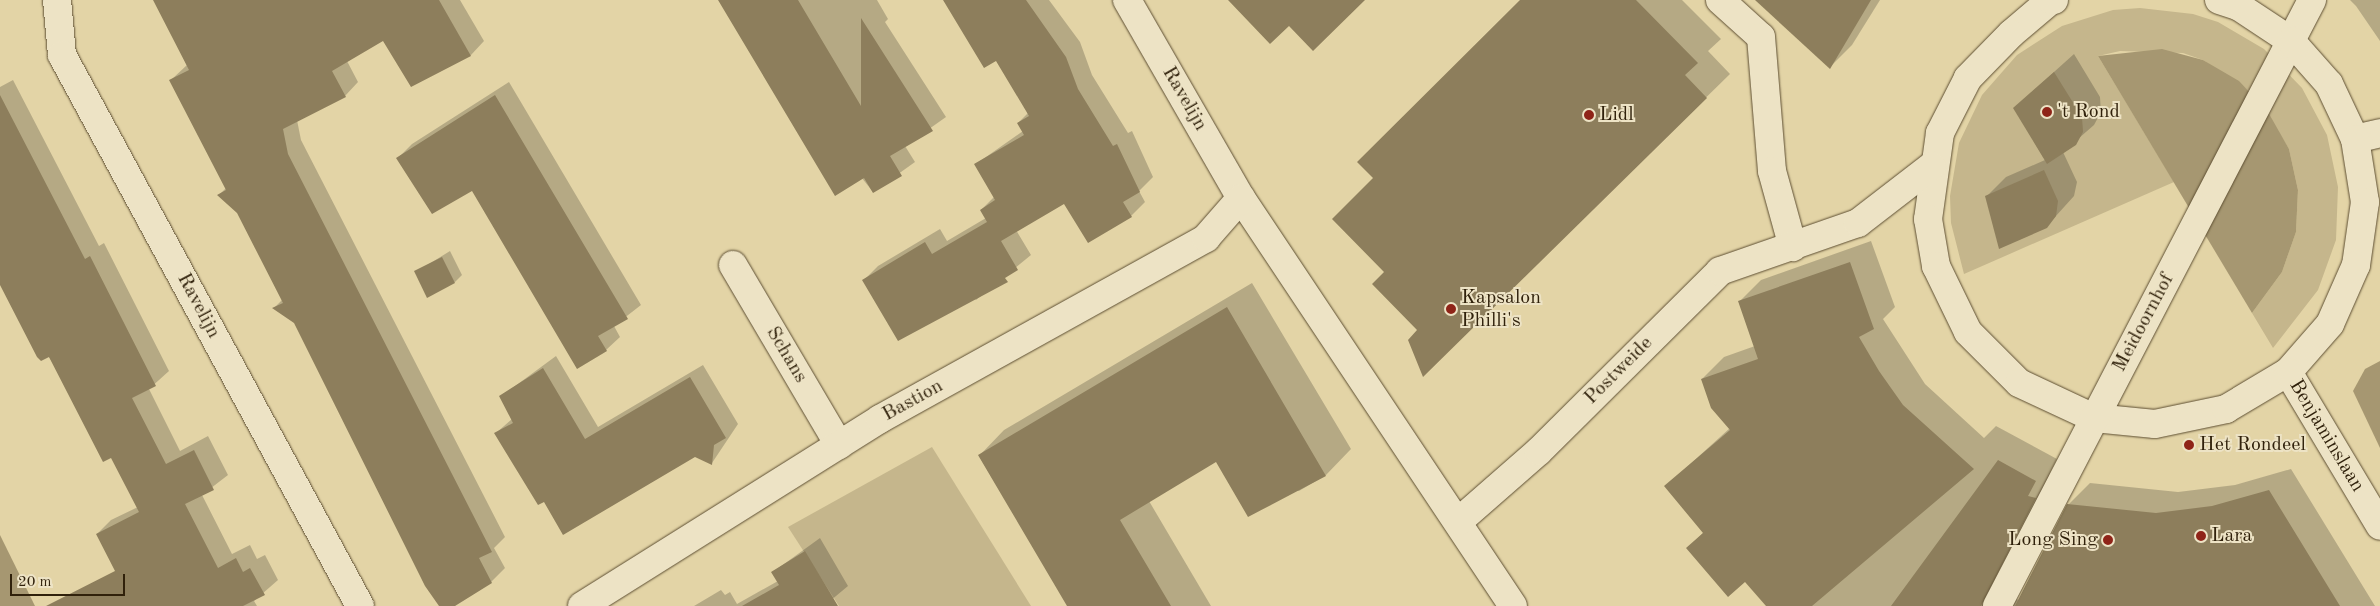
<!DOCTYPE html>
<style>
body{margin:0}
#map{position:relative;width:2380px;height:606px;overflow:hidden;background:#e3d4a6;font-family:"Old Standard TT",serif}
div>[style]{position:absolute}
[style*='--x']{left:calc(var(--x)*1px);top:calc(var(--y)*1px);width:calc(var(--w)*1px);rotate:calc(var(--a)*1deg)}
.green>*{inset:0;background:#c5b68c}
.water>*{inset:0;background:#a69771}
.shadow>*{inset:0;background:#0003}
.building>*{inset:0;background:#8d7e5c}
.roads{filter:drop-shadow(0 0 1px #5d4e32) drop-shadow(0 0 1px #5d4e32)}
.street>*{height:28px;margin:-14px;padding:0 14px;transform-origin:14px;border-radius:14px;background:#ede3c5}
.secondary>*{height:28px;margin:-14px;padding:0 14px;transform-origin:14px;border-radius:14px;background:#ede3c5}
.dots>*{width:14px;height:14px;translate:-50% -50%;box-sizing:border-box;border:2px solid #ede3c5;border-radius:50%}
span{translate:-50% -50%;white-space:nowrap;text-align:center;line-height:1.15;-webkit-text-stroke:4px #ede3c5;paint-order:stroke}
.street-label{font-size:20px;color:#30210b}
.poi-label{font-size:20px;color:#30210b}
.left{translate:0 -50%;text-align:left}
.right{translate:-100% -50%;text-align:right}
.scale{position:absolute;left:10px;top:574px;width:115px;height:22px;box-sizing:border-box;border:2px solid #30210b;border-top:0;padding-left:6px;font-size:15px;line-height:18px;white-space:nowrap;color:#30210b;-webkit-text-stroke:4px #ede3c5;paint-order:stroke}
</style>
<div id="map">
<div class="green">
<i style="clip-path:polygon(2140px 8px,2193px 14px,2218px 22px,2264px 49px,2302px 88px,2327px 135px,2338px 187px,2336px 240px,2318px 290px,2273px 348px,2252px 313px,2282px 272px,2296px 232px,2298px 190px,2289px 149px,2255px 95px,2203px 60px,2183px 53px,2120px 51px,2098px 56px,2174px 182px,1964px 274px,1951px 223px,1950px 196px,1959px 143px,1982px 95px,2017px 55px,2062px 26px,2113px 10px)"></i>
<i style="clip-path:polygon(932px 447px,1031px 606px,839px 606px,788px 527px)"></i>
</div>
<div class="water">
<i style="clip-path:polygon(2162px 49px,2203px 60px,2239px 81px,2268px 112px,2289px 149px,2298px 190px,2296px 232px,2282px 272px,2252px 313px,2098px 56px)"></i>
<i style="clip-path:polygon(2380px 361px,2380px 448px,2353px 391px,2365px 369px)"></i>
<i style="clip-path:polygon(0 535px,35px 606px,0 606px)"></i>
</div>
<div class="shadow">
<i style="clip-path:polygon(155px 0,460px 0,484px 41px,471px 55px,411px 85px,383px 39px,347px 61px,358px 82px,345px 96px,297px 120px,301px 140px,505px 537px,494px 548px,505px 568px,491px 582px,440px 606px,295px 322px,274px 308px,283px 299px,238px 212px,219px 195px,226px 188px,171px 80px,187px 65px)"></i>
<i style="clip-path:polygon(720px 0,877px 0,888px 19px,885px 22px,946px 117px,905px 146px,915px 162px,873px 192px)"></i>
<i style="clip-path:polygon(944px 0,1049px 0,1080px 42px,1092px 75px,1128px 133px,1132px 131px,1153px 177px,1139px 191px,1145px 202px,1131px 216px,1065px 202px,1016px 230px,1031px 255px,976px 300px,973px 296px,864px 280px,878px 266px,940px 229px,947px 241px,986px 218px,981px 210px,995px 196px,976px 164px,1023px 131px,1018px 123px,1028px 113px,997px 60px)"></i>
<i style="clip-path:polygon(1522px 0,1682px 0,1721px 39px,1708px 51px,1730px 74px,1424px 374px,1419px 330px,1386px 272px,1375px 178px)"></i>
<i style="clip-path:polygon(1757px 0,1880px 0,1852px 45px,1830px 67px)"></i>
<i style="clip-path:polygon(2350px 0,2380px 0,2380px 41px,2356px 6px)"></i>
<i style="clip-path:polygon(2074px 54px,2100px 97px,2101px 112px,2094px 125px,2063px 152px,2077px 182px,2074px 196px,2046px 227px,1987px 196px,2006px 177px,2045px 160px,2014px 108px)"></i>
<i style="clip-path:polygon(13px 80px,99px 246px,104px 243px,169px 371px,149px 389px,180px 451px,208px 436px,228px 475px,202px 495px,232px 554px,250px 545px,257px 559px,265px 555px,278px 580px,254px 601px,257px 606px,165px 606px,97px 534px,111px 520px,138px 507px,112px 456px,0 280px,0 87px)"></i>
<i style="clip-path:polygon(509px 82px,641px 305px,614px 326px,620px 337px,606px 350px,473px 189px,398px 158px,412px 144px)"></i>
<i style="clip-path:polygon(1871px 241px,1895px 307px,1883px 319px,1925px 384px,1984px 438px,1996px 426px,2057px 459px,2049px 475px,2056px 476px,2011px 598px,2019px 600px,2068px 505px,2090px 483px,2178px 492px,2235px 485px,2291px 469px,2375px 606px,1767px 606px,1745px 580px,1688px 548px,1704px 532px,1666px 486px,1730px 428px,1702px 379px,1724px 357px,1755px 346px,1739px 302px,1761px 280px)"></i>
<i style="clip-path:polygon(450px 251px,462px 275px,455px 282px,416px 272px)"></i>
<i style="clip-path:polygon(1252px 283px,1351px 449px,1326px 475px,1299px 491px,1216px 461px,1149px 501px,1211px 606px,1069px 606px,979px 456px,1004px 430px)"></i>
<i style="clip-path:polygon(556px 356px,598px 427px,703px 365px,738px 424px,712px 463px,695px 455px,544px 501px,496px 433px,512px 419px,500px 397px)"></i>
<i style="clip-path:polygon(820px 538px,848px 586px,824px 606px,694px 606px,721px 590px,725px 595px,730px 592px,737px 604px,778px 581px,773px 572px)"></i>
</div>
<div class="building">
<i style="clip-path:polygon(153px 0,439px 0,471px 56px,411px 87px,383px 41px,332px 71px,346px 97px,283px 129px,288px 154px,492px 552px,479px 558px,492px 583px,455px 606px,439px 606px,425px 586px,294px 323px,272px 308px,283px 303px,237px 213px,217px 195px,226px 190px,169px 80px,189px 70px)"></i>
<i style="clip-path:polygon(718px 0,798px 0,861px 106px,861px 18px,933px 131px,890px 156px,902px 176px,873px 193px,864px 178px,835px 196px)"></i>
<i style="clip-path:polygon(943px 0,1026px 0,1066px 57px,1078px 89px,1113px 146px,1117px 144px,1140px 192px,1123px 202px,1132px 217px,1088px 243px,1064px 204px,1001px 241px,1018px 270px,1005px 278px,1008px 282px,898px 341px,862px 280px,925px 242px,932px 254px,987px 222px,980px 210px,995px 200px,974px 164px,1024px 135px,1017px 123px,1029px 116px,996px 61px,984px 68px)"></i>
<i style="clip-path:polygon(1228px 0,1365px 0,1313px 51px,1289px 26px,1270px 44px)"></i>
<i style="clip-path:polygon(1520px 0,1636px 0,1698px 63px,1685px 75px,1707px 98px,1423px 377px,1408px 340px,1417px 330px,1372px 284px,1384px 272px,1332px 219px,1373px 178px,1357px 162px)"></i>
<i style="clip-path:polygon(1755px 0,1871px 0,1830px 69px)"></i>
<i style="clip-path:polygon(2054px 72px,2082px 117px,2083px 132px,2076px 145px,2047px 164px,2013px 108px)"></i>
<i style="clip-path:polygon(0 95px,85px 259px,90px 256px,156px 386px,132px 398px,166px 464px,194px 450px,214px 490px,185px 504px,218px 568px,236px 558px,243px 572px,250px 568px,265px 595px,243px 606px,46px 606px,115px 571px,96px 534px,139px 512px,111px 458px,103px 462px,49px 357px,41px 361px,37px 357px,0 285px)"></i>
<i style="clip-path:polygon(495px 95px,628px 319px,598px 336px,607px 351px,577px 369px,472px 191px,432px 214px,396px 158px)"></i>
<i style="clip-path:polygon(2044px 170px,2058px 201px,2056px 216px,2047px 228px,1999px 249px,1985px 196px)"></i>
<i style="clip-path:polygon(442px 257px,455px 283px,427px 298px,414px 271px)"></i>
<i style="clip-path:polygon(1850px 262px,1874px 329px,1859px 337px,1879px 371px,1903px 405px,1974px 469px,1812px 606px,1766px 606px,1745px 582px,1728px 597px,1686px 548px,1703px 533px,1664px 486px,1730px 430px,1711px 408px,1701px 379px,1758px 359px,1738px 301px)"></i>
<i style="clip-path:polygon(1227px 307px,1326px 476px,1248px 517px,1216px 462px,1120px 520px,1171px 606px,1067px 606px,978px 455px)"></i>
<i style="clip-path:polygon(543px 368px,585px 439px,690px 377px,726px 438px,714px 445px,712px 465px,695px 457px,563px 535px,544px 502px,538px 505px,494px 433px,513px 423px,499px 396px)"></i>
<i style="clip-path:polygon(1998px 460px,2036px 481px,2028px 496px,2036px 498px,1981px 606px,1891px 606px)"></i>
<i style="clip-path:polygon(2269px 490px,2340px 606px,2015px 606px,2067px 504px,2156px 513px,2212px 506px)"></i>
<i style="clip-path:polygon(805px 551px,838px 606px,742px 606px,779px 585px,771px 572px)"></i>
</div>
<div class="roads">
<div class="street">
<i style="--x:57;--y:0;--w:55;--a:84.8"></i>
<i style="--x:62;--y:55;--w:626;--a:61.59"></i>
<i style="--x:1127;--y:0;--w:228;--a:60.1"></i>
<i style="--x:1241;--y:198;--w:490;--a:56.3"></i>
<i style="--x:1720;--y:0;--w:55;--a:42.1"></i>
<i style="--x:1761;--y:37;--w:134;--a:85.3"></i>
<i style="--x:1772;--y:171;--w:79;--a:74.6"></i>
<i style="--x:2051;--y:0;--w:52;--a:139.6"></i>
<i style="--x:2011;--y:34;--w:62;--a:134.3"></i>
<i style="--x:1968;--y:78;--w:62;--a:117"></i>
<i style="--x:1940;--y:133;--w:87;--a:97.9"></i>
<i style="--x:1928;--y:219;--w:48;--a:80.3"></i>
<i style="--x:1936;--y:266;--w:73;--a:64.1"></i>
<i style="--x:1968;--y:332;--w:72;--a:45"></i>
<i style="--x:2019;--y:383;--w:83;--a:25"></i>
<i style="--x:2094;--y:418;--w:61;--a:5.6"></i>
<i style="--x:2155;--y:424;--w:73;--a:-11.9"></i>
<i style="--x:2226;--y:409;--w:72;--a:-30.8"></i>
<i style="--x:2355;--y:139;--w:26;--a:-13"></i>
<i style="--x:733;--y:265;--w:209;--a:59.5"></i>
<i style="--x:1459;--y:521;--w:106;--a:-41.2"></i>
<i style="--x:1539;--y:451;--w:255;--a:-44.8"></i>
<i style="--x:1720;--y:271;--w:146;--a:-19.2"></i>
<i style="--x:1858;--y:223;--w:93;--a:-37.6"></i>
<i style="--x:582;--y:606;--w:352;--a:-32.1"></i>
<i style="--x:880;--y:419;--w:373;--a:-29"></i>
<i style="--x:1206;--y:238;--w:53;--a:-48.8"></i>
<i style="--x:1997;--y:606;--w:683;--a:-62.53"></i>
</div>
<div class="secondary">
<i style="--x:2051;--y:0;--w:3;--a:0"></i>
<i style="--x:2219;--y:0;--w:20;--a:18"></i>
<i style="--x:2238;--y:6;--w:64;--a:33.4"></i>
<i style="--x:2291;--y:41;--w:57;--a:48.5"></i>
<i style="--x:2329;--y:84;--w:61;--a:64.7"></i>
<i style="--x:2355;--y:139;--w:64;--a:81"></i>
<i style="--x:2365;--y:202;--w:64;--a:98.1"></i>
<i style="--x:2356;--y:265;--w:64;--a:113.8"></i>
<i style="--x:2330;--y:324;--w:64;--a:131.2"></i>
<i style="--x:2288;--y:372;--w:179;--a:59.1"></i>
</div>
</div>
<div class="dots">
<i style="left:2047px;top:112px;background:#8f2418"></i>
<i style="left:1589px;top:115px;background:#8f2418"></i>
<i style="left:1451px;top:309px;background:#8f2418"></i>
<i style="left:2189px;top:445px;background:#8f2418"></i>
<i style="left:2201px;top:536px;background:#8f2418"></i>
<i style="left:2108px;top:540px;background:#8f2418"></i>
</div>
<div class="street-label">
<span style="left:1184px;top:99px;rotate:60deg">Ravelijn</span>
<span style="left:198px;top:306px;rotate:62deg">Ravelijn</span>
<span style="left:2144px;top:323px;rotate:-62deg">Meidoornhof</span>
<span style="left:786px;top:355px;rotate:59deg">Schans</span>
<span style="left:1619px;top:371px;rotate:-45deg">Postweide</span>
<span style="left:913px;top:401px;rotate:-29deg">Bastion</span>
<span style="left:2326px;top:436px;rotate:59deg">Benjaminslaan</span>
</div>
<div class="poi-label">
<span class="left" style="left:2057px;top:112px">'t Rond</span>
<span class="left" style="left:1599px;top:115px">Lidl</span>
<span class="left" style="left:1461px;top:310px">Kapsalon<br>Philli's</span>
<span class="left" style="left:2199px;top:445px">Het Rondeel</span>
<span class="left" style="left:2211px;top:536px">Lara</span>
<span class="right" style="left:2098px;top:540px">Long Sing</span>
</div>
<div class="scale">20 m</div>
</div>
